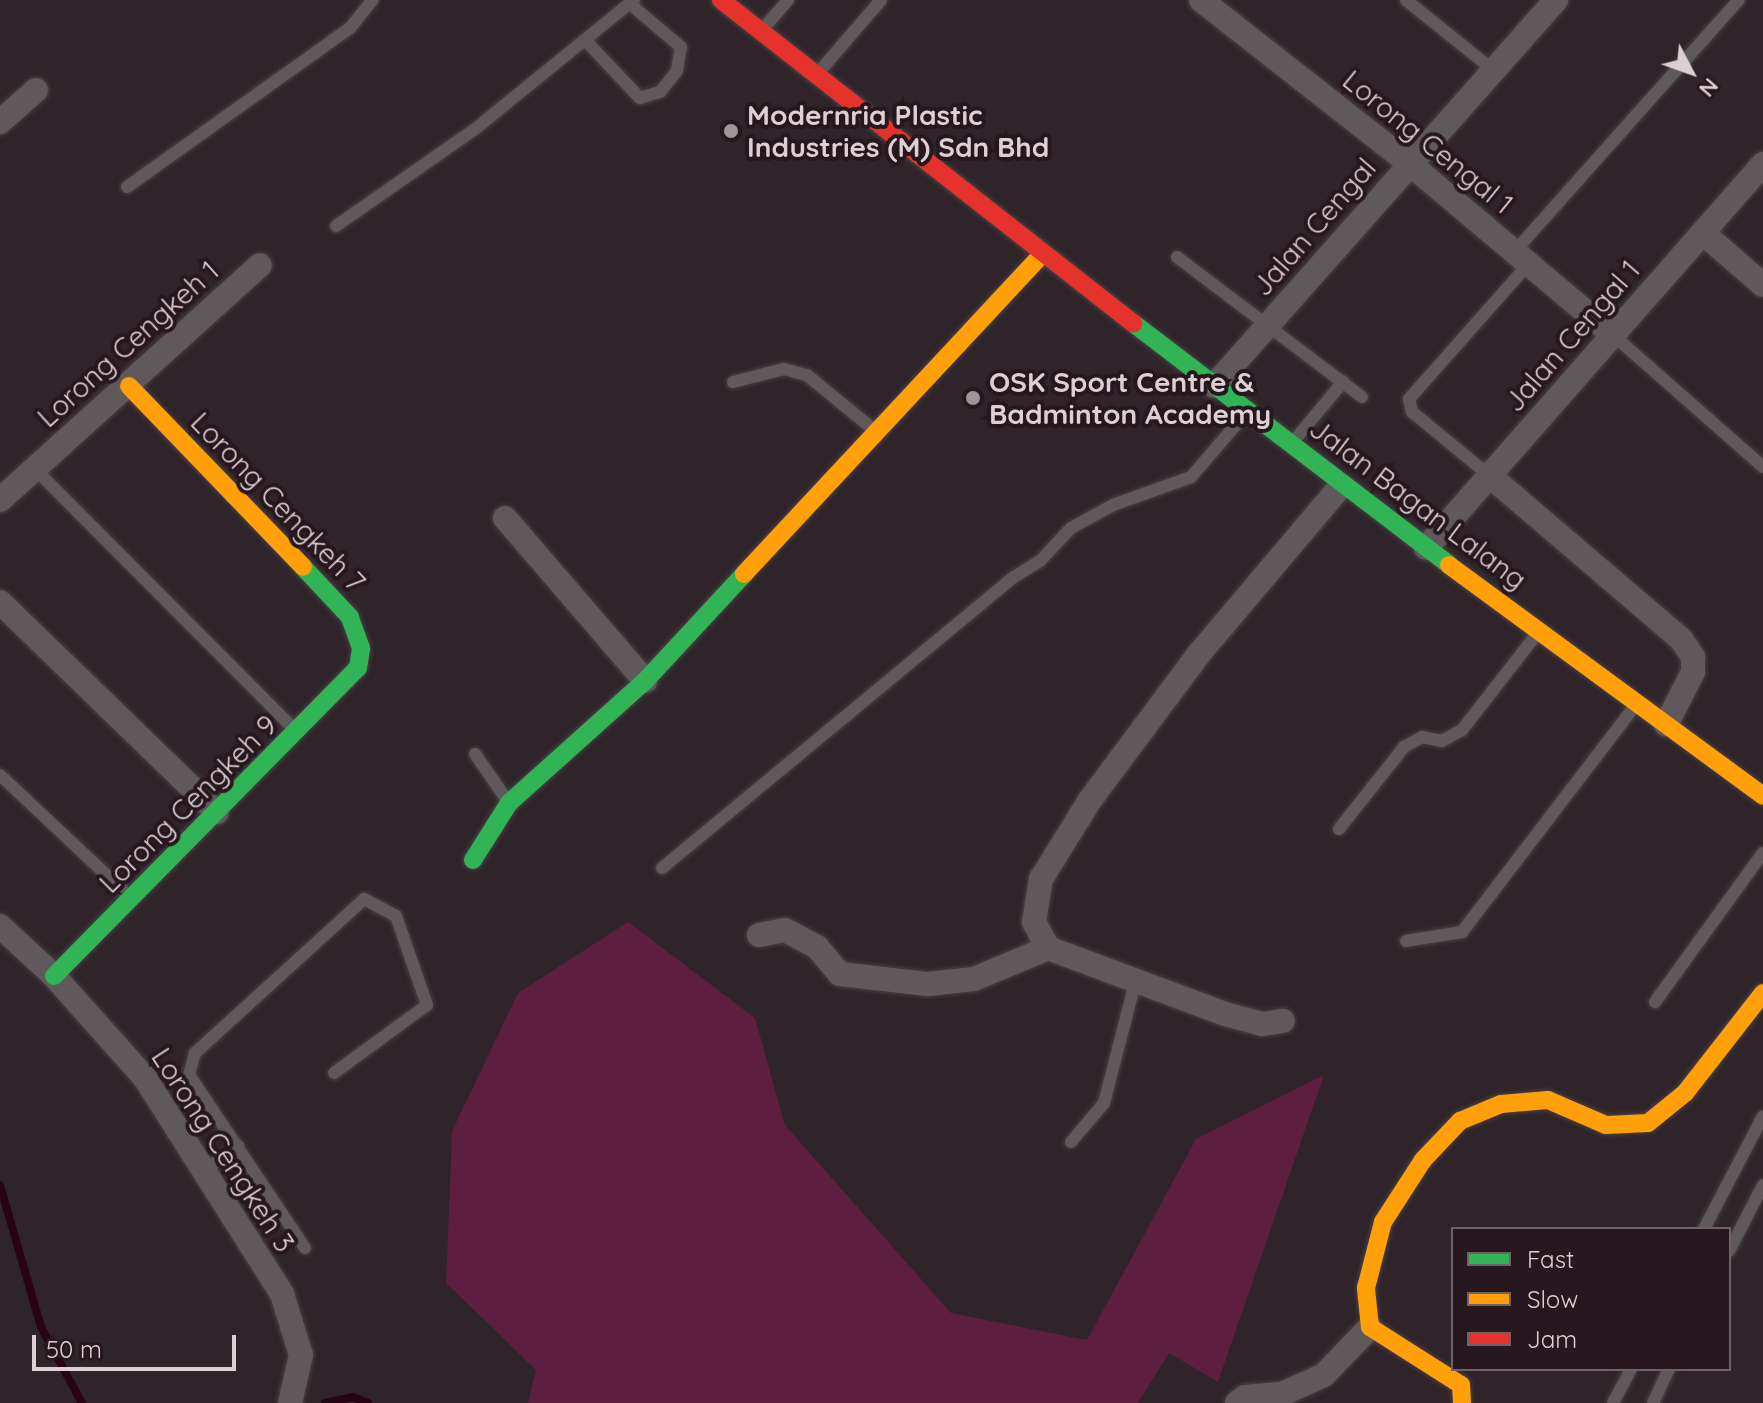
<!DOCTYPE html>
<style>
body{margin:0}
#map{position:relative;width:1763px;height:1403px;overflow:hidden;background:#2e2429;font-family:Quicksand,sans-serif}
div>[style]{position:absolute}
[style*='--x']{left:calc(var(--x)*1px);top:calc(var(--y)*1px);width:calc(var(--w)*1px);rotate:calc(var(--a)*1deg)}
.green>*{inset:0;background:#5d1e3f}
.stream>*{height:8px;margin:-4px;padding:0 4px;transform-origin:4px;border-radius:4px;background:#270316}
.roads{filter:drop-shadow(0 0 2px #494044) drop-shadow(0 0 2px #494044)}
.lane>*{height:12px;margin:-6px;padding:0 6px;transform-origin:6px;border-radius:6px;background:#60595b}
.street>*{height:24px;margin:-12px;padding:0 12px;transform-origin:12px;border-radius:12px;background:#60595b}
.fast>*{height:18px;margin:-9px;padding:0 9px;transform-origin:9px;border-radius:9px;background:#30b455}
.slow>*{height:18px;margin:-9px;padding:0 9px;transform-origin:9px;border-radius:9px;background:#ff9f0a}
.jam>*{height:18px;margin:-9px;padding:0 9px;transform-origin:9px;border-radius:9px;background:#e5322d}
.dots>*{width:22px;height:22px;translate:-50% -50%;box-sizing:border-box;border:4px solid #27171e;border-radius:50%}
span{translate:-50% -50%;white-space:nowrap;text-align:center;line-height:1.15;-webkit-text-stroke:8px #27171e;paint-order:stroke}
.poi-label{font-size:28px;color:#dcd0d4;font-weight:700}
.left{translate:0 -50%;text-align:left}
.street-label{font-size:28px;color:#dcd0d4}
.legend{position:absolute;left:1451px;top:1227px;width:280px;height:144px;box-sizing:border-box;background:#27171e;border:2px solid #6f6167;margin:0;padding:10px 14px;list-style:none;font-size:24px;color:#dcd0d4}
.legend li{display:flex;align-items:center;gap:16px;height:40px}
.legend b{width:40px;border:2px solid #6f6167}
.north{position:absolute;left:1651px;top:32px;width:80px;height:80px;-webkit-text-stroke:6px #27171e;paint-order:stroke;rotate:131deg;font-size:22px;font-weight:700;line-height:32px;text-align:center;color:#dcd0d4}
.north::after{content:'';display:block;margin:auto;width:28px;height:36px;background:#dcd0d4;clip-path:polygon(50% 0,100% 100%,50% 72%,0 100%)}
.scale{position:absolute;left:32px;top:1335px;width:204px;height:36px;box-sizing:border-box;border:4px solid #dcd0d4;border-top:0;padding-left:10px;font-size:24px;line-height:28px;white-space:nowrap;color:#dcd0d4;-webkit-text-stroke:6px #27171e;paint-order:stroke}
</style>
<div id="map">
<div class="green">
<i style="clip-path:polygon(628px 922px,755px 1018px,785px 1125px,951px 1313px,1087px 1340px,1196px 1139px,1324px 1075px,1218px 1382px,1169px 1353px,1138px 1403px,528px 1403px,536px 1370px,446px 1283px,452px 1131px,518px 993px)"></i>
</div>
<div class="stream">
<i style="--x:0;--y:1185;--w:148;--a:73.9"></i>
<i style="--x:41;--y:1327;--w:86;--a:61.7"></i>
<i style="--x:325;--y:1403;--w:29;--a:-12"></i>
<i style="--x:353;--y:1397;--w:16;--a:22"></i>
</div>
<div class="roads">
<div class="lane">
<i style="--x:1406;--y:0;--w:112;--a:38.8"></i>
<i style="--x:762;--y:30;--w:40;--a:-49"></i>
<i style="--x:585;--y:40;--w:80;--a:46.5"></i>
<i style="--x:640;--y:98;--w:21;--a:-17"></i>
<i style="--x:660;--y:92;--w:27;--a:-51"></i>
<i style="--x:677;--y:71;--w:24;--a:-81"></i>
<i style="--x:681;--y:47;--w:68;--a:-139.8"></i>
<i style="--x:819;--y:72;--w:95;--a:-49.3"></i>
<i style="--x:127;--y:187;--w:274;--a:-35.5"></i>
<i style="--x:350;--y:28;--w:36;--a:-51"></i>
<i style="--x:336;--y:226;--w:169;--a:-34.9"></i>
<i style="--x:475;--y:129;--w:205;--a:-39.1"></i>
<i style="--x:1515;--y:251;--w:336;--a:-48.3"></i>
<i style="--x:1177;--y:257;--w:232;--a:37.1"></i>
<i style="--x:1613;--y:335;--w:200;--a:41.3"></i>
<i style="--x:733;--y:382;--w:53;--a:-14.3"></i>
<i style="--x:784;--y:369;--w:24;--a:15"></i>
<i style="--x:807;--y:375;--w:87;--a:39.4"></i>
<i style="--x:1292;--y:443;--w:80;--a:-50.1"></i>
<i style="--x:34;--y:468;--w:373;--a:45.1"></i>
<i style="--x:1490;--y:476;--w:101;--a:-140.6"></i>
<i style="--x:1412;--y:412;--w:13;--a:-103"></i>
<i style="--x:1409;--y:399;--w:183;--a:-48.5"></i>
<i style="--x:475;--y:754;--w:56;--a:55.2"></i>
<i style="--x:0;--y:775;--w:177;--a:43.2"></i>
<i style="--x:1339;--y:829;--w:105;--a:-51.6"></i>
<i style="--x:1404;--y:747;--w:21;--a:-29"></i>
<i style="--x:1422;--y:737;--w:20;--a:11"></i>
<i style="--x:1442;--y:741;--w:23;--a:-29"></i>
<i style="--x:1462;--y:730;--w:120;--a:-52.1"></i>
<i style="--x:662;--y:868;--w:457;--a:-39.6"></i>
<i style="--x:1014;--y:577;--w:31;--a:-32"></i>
<i style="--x:1040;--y:561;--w:45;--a:-46.8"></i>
<i style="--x:1071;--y:528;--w:48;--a:-28.7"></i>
<i style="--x:1113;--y:505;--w:83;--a:-19.7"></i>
<i style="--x:1191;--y:477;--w:84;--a:-49.3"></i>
<i style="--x:1406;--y:941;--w:57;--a:-9.1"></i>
<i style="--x:1462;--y:932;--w:285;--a:-52.6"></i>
<i style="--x:1655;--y:1002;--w:184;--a:-54.1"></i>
<i style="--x:1071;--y:1142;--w:51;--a:-49.8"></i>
<i style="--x:1104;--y:1103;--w:128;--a:-75.5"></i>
<i style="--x:204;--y:1170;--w:42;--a:-34.4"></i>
<i style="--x:1704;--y:1229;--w:127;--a:-62.4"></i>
<i style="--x:305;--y:1248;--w:208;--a:-123.8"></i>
<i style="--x:189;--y:1075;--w:23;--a:-75"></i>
<i style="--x:195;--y:1053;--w:229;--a:-42.3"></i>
<i style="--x:364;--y:899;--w:36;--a:28"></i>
<i style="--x:396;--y:916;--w:94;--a:70.8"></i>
<i style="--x:427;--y:1005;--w:115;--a:143.8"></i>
<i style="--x:1729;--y:1251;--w:74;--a:-62.7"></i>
<i style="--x:1613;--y:1403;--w:38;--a:-62"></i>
<i style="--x:1653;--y:1403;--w:38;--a:-65"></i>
</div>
<div class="street">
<i style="--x:1201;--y:0;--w:266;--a:38.1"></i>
<i style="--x:1410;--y:164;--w:265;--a:40.1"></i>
<i style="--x:0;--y:122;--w:48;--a:-41.6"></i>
<i style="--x:1703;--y:233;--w:79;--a:40.9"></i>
<i style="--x:1214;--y:386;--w:516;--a:-48.46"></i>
<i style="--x:1490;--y:476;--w:251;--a:40.5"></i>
<i style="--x:1681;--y:639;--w:22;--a:56"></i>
<i style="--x:1693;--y:657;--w:15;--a:90"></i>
<i style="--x:1693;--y:672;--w:59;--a:117"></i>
<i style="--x:0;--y:500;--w:350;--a:-42.1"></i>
<i style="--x:505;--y:518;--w:215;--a:49.3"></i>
<i style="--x:1426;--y:548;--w:511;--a:-48.73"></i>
<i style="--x:0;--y:602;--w:302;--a:44.1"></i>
<i style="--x:0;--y:926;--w:74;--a:42.8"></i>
<i style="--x:54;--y:976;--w:137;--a:48.3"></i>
<i style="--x:145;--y:1078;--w:256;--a:57.6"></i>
<i style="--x:282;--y:1294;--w:64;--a:72.7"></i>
<i style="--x:301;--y:1355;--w:49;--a:102.9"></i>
<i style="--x:759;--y:935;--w:26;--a:-11"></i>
<i style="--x:785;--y:930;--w:36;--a:28"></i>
<i style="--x:817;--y:947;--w:35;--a:50"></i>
<i style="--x:840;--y:974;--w:89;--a:6.5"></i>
<i style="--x:928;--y:984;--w:46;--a:-6.2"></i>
<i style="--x:974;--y:979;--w:80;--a:-22.7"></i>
<i style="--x:1048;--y:948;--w:189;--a:20.4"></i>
<i style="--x:1225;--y:1014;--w:39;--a:15"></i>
<i style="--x:1263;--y:1024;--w:20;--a:-9"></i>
<i style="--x:1048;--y:948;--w:30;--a:-118"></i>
<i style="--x:1034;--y:922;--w:44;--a:-80.8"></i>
<i style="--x:1041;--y:879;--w:93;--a:-58.2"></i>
<i style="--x:1090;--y:800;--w:181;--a:-53.3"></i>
<i style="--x:1198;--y:655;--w:221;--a:-49.8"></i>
<i style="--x:1237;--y:1403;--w:10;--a:-37"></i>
<i style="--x:1245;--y:1397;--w:37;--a:-5"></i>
<i style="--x:1282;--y:1394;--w:46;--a:-24.3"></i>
<i style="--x:1324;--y:1375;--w:66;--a:-46.2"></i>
</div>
<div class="fast">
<i style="--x:1133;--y:323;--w:398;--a:37.4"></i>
<i style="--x:473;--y:860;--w:67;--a:-57.7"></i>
<i style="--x:509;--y:803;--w:183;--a:-41.9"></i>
<i style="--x:645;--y:681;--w:146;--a:-47.2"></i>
<i style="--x:54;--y:976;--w:433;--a:-45.4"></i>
<i style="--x:358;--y:668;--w:20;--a:-81"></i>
<i style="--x:361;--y:648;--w:33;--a:-110"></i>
<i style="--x:350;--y:617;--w:69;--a:-133.2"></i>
</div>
<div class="slow">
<i style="--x:129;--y:386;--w:251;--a:46.1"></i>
<i style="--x:1449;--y:565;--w:390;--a:36.3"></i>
<i style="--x:744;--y:574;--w:436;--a:-47"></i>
<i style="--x:1462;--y:1403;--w:18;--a:-93"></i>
<i style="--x:1461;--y:1385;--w:108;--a:-147.5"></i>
<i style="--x:1370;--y:1327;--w:39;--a:-96"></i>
<i style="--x:1366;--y:1288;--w:68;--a:-75.6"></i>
<i style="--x:1383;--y:1222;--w:74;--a:-57.2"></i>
<i style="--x:1423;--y:1160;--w:54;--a:-46.5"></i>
<i style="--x:1460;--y:1121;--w:44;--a:-22.5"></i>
<i style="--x:1501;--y:1104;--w:47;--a:-4.9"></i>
<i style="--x:1548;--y:1100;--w:63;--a:23.3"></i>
<i style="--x:1606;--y:1125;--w:42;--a:-2.7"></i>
<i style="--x:1648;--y:1123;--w:48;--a:-39"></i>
<i style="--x:1685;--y:1093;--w:127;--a:-52"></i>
</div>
<div class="jam">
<i style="--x:721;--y:0;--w:524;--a:38.1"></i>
</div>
</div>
<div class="dots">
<i style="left:731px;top:131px;background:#9f9498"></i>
<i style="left:973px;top:398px;background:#9f9498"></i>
</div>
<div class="poi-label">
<span class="left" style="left:747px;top:131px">Modernria Plastic<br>Industries (M) Sdn Bhd</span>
<span class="left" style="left:989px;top:398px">OSK Sport Centre &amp;<br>Badminton Academy</span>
</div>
<div class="street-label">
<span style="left:1428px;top:142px;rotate:39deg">Lorong Cengal 1</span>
<span style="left:1314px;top:227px;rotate:-49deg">Jalan Cengal</span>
<span style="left:1572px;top:336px;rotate:-49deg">Jalan Cengal 1</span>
<span style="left:128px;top:344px;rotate:-42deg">Lorong Cengkeh 1</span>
<span style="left:278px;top:502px;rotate:46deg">Lorong Cengkeh 7</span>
<span style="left:1418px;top:504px;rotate:37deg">Jalan Bagan Lalang</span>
<span style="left:188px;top:804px;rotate:-45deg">Lorong Cengkeh 9</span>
<span style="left:223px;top:1150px;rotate:57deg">Lorong Cengkeh 3</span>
</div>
<ul class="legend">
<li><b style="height:10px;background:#30b455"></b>Fast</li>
<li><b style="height:10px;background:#ff9f0a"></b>Slow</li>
<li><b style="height:10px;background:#e5322d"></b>Jam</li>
</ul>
<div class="north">N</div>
<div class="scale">50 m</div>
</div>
